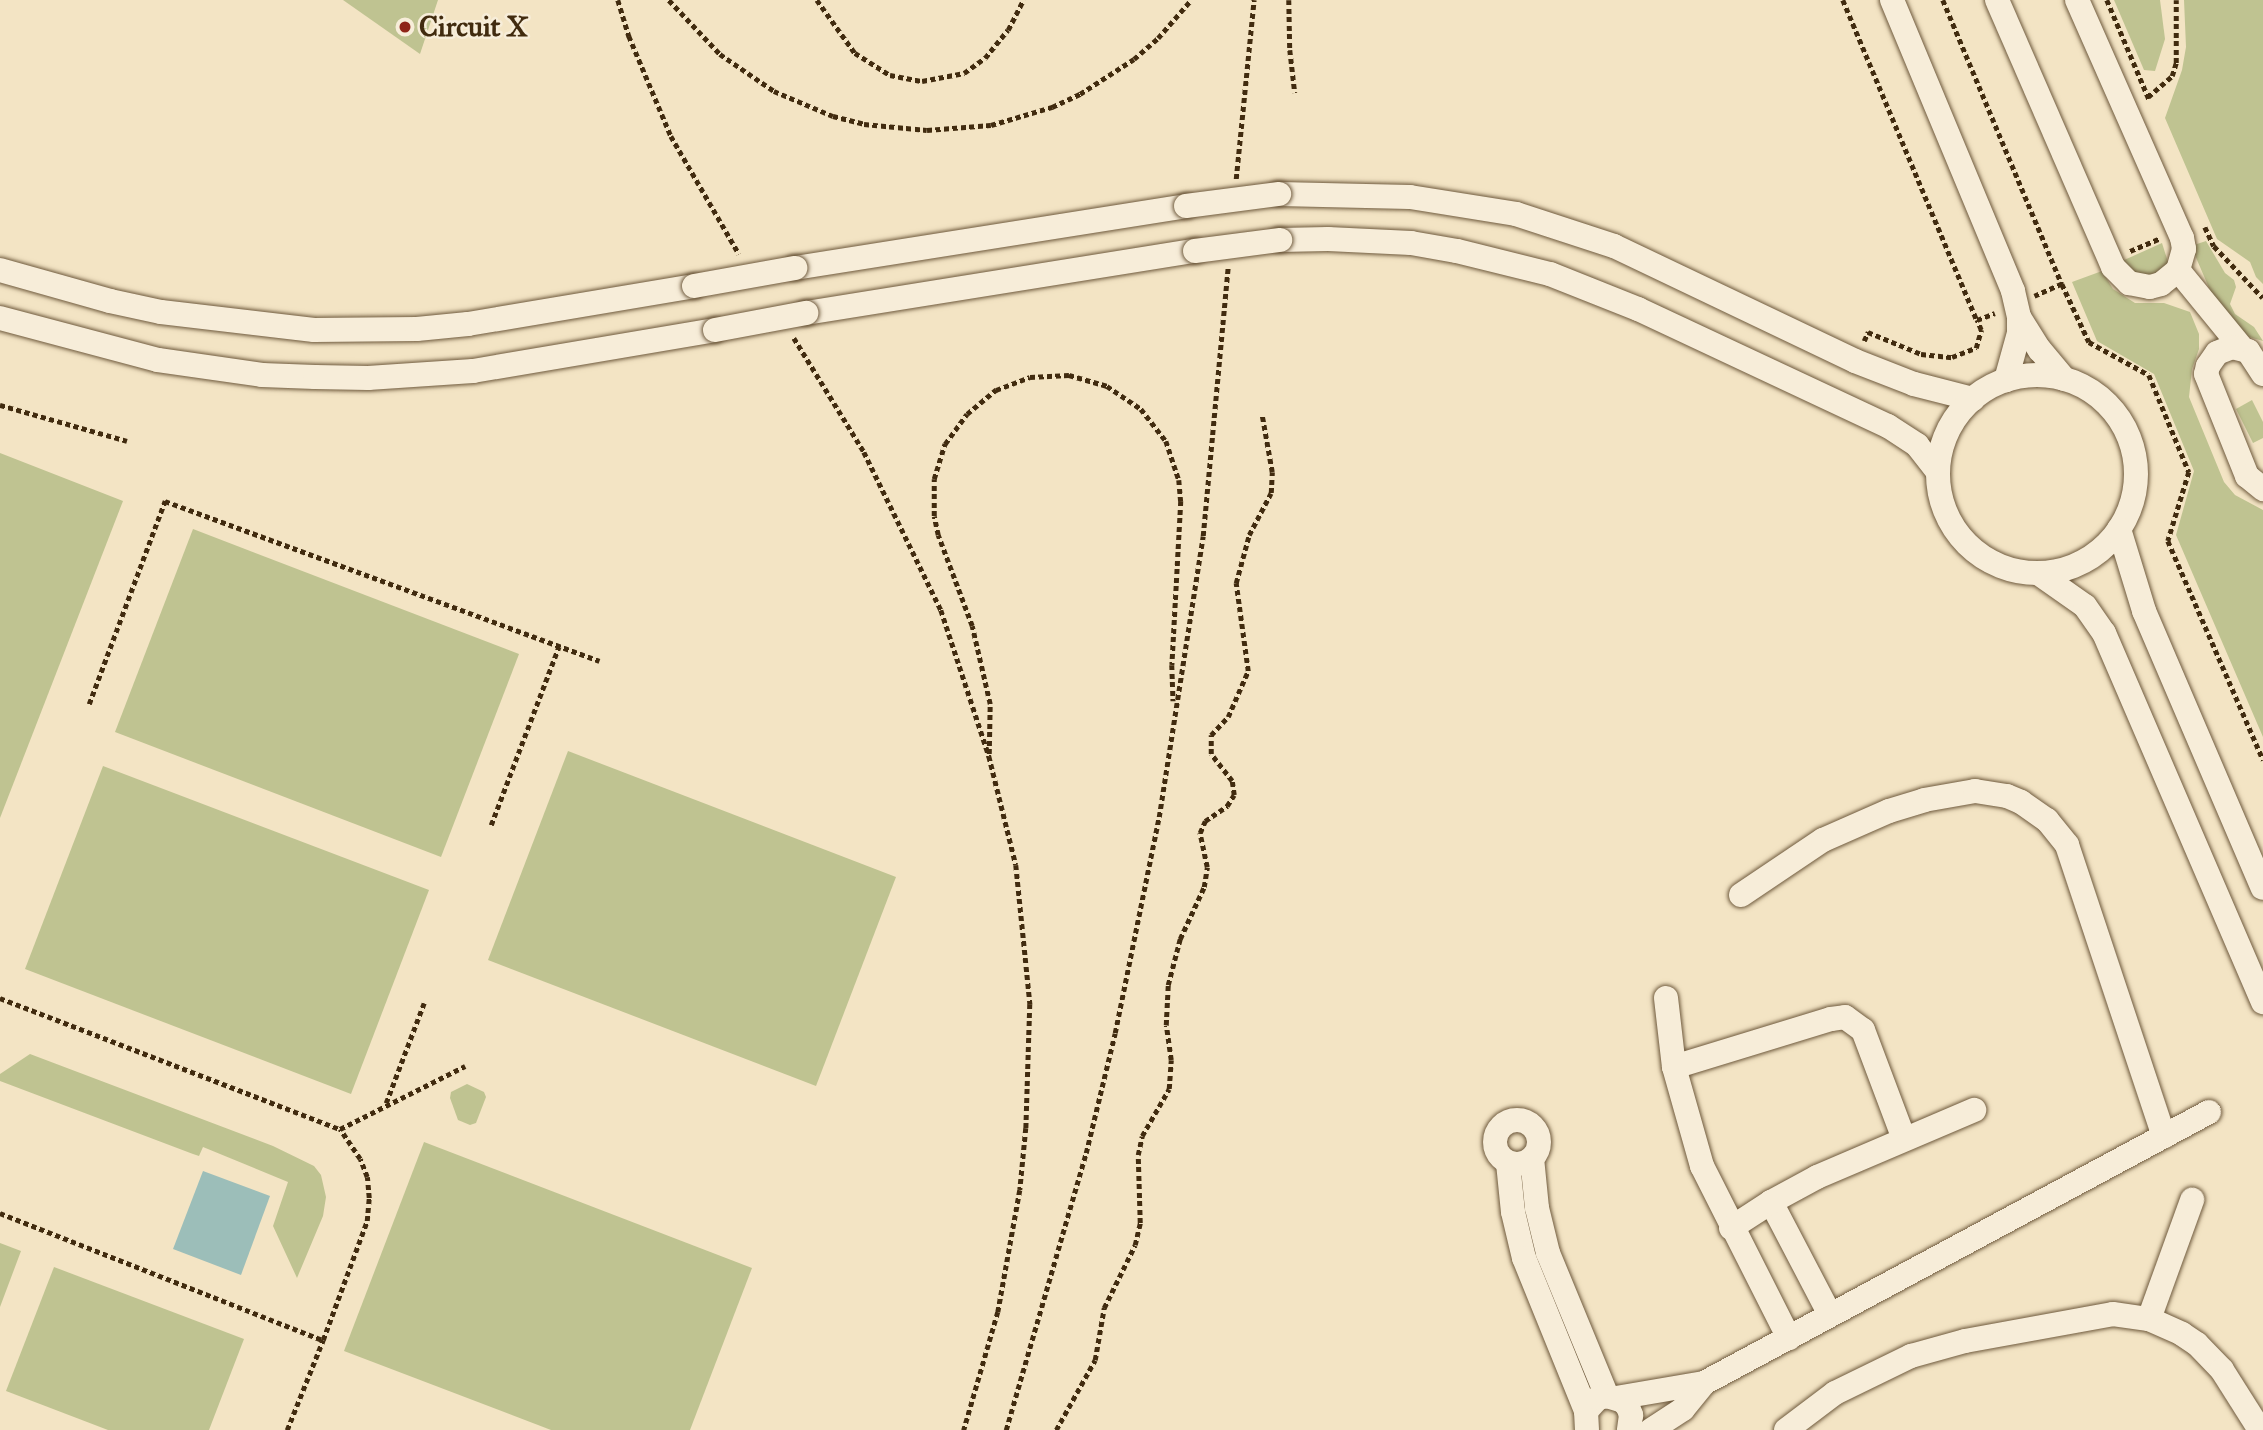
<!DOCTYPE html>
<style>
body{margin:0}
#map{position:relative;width:2263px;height:1430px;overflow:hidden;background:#f3e4c4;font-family:"IM FELL Great Primer",serif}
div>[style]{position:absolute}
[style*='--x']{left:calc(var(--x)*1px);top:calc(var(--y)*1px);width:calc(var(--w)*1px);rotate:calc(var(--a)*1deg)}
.green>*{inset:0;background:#bfc391}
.water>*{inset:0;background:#9cbeb9}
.path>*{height:4.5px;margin-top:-2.25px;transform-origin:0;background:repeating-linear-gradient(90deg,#412b0f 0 5px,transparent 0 8.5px)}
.roads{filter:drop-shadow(0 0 2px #6e593c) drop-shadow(0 0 2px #6e593c)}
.minor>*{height:24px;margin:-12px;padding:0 12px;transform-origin:12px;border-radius:12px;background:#f7edd9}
.minor>.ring{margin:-12px;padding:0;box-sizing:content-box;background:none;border:24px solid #f7edd9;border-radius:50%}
.bridges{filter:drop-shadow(0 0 2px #6e593c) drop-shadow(0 0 2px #6e593c)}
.minor-bridge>*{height:24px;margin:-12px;padding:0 12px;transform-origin:12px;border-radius:12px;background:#f7edd9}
.dots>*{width:19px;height:19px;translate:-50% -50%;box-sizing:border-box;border:4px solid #f7edd9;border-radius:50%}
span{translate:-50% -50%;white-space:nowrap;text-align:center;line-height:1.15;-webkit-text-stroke:5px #f7edd9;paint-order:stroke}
.poi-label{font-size:28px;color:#412b0f;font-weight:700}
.left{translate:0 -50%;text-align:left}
</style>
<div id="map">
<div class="green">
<i style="clip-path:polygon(343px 0,438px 0,420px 54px)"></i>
<i style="clip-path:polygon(2114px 0,2160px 0,2165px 39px,2155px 71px,2144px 70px)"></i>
<i style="clip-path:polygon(2184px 0,2263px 0,2263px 284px,2256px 277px,2250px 262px,2217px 239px,2165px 118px,2182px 70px,2186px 47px)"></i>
<i style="clip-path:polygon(2206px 241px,2225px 273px,2234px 280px,2236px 287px,2230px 304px,2235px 314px,2254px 327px,2263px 341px,2239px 334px,2219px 311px,2191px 246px)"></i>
<i style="clip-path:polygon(2162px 243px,2168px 262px,2166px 269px,2143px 280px,2122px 261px)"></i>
<i style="clip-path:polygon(2102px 271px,2113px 289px,2135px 303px,2164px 303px,2190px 312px,2199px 334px,2199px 349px,2192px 369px,2189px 397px,2224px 482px,2235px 495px,2263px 510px,2263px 737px,2176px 535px,2194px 471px,2154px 374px,2097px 341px,2072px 282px)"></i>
<i style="clip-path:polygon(2252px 400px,2263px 422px,2263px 438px,2253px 443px,2236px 409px)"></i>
<i style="clip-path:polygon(0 453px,123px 501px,0 818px)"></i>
<i style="clip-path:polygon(193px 529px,519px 654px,441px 857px,115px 732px)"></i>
<i style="clip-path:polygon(568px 751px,896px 877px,816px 1086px,488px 960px)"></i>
<i style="clip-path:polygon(103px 766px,429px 890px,351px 1094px,25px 969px)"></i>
<i style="clip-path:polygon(30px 1054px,273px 1146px,314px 1166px,321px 1175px,326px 1197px,323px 1216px,297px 1278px,273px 1226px,288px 1182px,203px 1147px,199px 1156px,193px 1154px,0 1081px,0 1074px)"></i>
<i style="clip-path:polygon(467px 1084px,484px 1092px,486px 1097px,476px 1123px,470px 1125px,458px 1120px,450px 1098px,451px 1092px)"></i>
<i style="clip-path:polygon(424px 1142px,752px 1268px,690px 1430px,551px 1430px,344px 1351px)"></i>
<i style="clip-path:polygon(0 1243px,21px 1251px,0 1307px)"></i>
<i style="clip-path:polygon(54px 1267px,244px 1339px,209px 1430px,108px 1430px,6px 1391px)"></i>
</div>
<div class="water">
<i style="clip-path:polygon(203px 1171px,270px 1196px,241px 1275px,173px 1249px)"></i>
</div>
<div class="path">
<i style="--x:618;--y:0;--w:38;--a:73"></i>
<i style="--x:629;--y:36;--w:108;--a:67.2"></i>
<i style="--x:671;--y:136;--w:136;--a:60"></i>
<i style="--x:669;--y:0;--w:74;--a:46.6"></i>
<i style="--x:720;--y:54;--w:65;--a:34.4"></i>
<i style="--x:774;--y:91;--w:64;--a:23"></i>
<i style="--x:833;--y:116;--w:32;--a:14"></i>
<i style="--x:864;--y:124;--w:63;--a:5.4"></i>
<i style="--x:927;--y:130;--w:64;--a:-4.5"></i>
<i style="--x:991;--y:125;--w:64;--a:-16.4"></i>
<i style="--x:1052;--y:107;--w:31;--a:-25"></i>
<i style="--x:1080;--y:94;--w:64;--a:-32.9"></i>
<i style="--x:1134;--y:59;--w:32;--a:-41"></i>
<i style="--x:1158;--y:38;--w:50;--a:-49"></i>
<i style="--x:817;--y:0;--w:65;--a:54.4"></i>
<i style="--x:855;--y:53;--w:41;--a:32.2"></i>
<i style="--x:890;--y:75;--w:33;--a:11"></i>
<i style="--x:922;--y:81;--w:43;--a:-10.8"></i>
<i style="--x:964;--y:73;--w:26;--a:-36"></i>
<i style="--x:985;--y:58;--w:36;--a:-51"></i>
<i style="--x:1008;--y:30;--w:34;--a:-63"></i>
<i style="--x:1289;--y:0;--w:50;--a:88.9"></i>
<i style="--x:1290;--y:50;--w:43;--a:83.4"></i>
<i style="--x:1843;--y:0;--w:347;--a:67.3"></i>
<i style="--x:1977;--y:320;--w:19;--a:-21"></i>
<i style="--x:1943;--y:0;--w:308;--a:67.3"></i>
<i style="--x:2062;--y:284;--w:30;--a:156"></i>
<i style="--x:2107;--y:0;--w:108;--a:67"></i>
<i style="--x:2148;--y:97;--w:32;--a:-41"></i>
<i style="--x:2172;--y:76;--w:14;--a:-73"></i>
<i style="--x:2176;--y:63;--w:63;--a:-90"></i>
<i style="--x:1236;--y:179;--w:180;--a:-84.3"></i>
<i style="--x:2205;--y:227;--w:21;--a:65"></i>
<i style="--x:2214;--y:246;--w:71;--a:46.7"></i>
<i style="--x:2130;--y:251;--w:33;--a:-23"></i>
<i style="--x:2062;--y:284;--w:64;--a:65"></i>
<i style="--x:2089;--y:342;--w:68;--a:28.8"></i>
<i style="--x:2149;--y:375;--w:105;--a:67.6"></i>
<i style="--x:2189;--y:472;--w:72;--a:106.9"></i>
<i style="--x:2168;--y:541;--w:239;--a:66.5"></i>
<i style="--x:794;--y:338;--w:134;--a:58.4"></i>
<i style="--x:864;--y:452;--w:176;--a:64"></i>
<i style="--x:941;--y:610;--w:154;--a:71.8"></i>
<i style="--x:989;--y:756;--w:112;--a:76.1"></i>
<i style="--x:1016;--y:865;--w:140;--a:84.2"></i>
<i style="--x:1030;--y:1004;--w:124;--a:91.8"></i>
<i style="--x:1026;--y:1128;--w:62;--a:95.5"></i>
<i style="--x:1020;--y:1190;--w:124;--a:100.2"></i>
<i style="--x:998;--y:1312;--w:123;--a:106.1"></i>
<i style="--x:1864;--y:341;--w:10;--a:-66"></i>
<i style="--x:1868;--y:332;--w:57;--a:22.5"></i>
<i style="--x:1921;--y:354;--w:31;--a:6"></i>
<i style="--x:1952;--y:357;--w:26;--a:-21"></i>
<i style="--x:1976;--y:348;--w:19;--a:-74"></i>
<i style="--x:1981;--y:330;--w:11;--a:-112"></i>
<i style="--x:0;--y:405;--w:132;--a:15.8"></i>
<i style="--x:89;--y:704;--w:217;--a:-69.5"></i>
<i style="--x:165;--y:501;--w:463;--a:20.2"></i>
<i style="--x:989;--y:754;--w:50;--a:-88.9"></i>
<i style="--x:990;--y:704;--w:80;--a:-103"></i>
<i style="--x:972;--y:626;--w:97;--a:-110.5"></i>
<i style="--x:938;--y:535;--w:19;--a:-102"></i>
<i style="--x:934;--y:516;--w:37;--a:-90"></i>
<i style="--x:934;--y:479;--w:37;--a:-73"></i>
<i style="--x:945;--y:444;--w:37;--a:-54"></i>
<i style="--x:967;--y:414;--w:38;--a:-40"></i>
<i style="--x:996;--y:390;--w:36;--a:-21"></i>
<i style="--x:1030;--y:377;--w:39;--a:-3"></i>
<i style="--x:1069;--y:375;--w:40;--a:16"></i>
<i style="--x:1107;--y:386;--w:41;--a:34.1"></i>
<i style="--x:1141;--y:409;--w:41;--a:52"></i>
<i style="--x:1166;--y:441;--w:41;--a:71.6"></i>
<i style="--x:1179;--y:480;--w:21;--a:85"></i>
<i style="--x:1181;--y:501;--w:164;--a:93.1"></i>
<i style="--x:1172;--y:665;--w:36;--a:88"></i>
<i style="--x:491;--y:825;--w:191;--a:-69.2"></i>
<i style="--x:0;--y:998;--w:364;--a:21.1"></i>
<i style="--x:340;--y:1129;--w:140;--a:-26.7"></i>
<i style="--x:386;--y:1103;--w:107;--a:-69.2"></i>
<i style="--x:0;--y:1213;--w:347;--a:21.5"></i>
<i style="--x:323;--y:1340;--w:127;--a:-69.7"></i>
<i style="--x:367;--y:1221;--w:23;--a:-85"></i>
<i style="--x:369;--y:1198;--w:21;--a:-95"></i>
<i style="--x:367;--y:1177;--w:19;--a:-111"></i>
<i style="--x:360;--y:1159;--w:36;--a:-124"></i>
<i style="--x:287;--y:1430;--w:97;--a:-68.2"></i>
<i style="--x:1006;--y:1430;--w:288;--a:-73.9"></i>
<i style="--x:1086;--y:1153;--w:123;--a:-76.4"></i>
<i style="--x:1115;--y:1033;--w:220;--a:-78.5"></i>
<i style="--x:1159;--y:817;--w:284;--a:-81.1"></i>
<i style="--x:1203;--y:536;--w:269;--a:-84.7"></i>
<i style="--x:1056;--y:1430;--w:80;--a:-60.9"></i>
<i style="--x:1095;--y:1360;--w:53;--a:-80.2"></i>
<i style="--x:1104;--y:1308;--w:70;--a:-63.8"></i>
<i style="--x:1135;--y:1245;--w:23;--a:-77"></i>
<i style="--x:1140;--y:1223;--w:68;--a:-91.7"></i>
<i style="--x:1138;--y:1155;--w:19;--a:-78"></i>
<i style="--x:1142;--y:1136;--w:54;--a:-60.1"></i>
<i style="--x:1169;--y:1089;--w:29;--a:-86"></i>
<i style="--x:1171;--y:1060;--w:35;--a:-98"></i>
<i style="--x:1166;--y:1025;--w:40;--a:-87.1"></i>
<i style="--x:1168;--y:985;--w:48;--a:-75.4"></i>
<i style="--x:1180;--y:939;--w:57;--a:-65.2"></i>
<i style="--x:1204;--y:887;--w:20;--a:-81"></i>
<i style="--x:1207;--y:867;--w:35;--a:-102"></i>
<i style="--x:1200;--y:833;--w:13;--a:-67"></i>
<i style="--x:1205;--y:821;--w:27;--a:-34"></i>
<i style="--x:1227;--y:806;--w:13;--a:-58"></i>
<i style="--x:1234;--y:795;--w:14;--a:-98"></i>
<i style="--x:1232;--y:781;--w:34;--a:-128"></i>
<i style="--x:1211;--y:754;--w:19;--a:-90"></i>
<i style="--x:1211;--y:735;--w:25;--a:-47"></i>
<i style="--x:1228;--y:717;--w:50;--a:-66.5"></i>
<i style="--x:1248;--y:671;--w:89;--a:-97.8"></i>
<i style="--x:1236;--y:583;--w:50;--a:-74.8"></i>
<i style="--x:1249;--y:535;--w:47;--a:-62.4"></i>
<i style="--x:1271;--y:493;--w:21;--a:-87"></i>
<i style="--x:1272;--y:472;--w:58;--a:-100"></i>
</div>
<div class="roads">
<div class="minor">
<i style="--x:1892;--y:0;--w:315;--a:67.4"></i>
<i style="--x:2013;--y:291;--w:27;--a:77"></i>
<i style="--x:2019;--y:317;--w:16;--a:90"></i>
<i style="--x:2019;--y:333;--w:49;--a:105.5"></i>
<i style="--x:1997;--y:0;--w:291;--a:66.5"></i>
<i style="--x:2113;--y:267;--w:23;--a:45"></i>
<i style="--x:2129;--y:283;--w:21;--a:11"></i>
<i style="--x:2150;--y:287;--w:11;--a:-15"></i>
<i style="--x:2161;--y:284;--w:22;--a:-39"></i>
<i style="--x:2178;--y:270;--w:22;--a:-74"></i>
<i style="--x:2184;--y:249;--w:11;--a:-100"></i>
<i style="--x:2182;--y:238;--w:260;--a:-113.8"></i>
<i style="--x:1279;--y:194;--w:131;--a:1.3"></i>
<i style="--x:1410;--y:197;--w:107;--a:9.1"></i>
<i style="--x:1516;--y:214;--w:103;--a:18.1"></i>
<i style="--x:1614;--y:246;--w:267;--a:25.5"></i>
<i style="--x:1855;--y:361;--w:63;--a:21.3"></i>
<i style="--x:1914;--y:384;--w:61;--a:14.3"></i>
<i style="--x:1280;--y:240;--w:48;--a:-1.2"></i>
<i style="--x:1328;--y:239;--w:83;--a:2.8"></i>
<i style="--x:1411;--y:243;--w:47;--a:9.9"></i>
<i style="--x:1457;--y:251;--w:96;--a:13.9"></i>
<i style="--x:1550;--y:274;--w:95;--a:21.7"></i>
<i style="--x:1638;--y:309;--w:276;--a:25.1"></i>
<i style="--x:1888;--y:426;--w:35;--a:33"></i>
<i style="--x:1917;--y:445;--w:34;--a:52"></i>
<i style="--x:795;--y:268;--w:396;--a:-9"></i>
<i style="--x:0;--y:270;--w:114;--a:15.7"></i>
<i style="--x:110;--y:301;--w:52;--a:12.2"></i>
<i style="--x:161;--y:312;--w:154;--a:6.7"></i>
<i style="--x:314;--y:330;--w:103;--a:-0.6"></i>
<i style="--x:417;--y:329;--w:51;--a:-5.6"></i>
<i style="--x:468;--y:324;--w:229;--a:-9.5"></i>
<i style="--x:2178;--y:270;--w:99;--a:50.7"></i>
<i style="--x:806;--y:313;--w:394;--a:-9.1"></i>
<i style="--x:2019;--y:317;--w:39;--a:58"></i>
<i style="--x:2040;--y:350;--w:38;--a:50"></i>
<i style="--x:0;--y:318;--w:163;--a:14.9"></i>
<i style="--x:158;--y:360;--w:105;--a:8.2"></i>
<i style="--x:262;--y:375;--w:53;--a:2.2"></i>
<i style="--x:315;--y:377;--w:53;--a:1.1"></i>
<i style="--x:368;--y:378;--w:105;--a:-3.8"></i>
<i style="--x:473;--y:371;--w:245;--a:-9.6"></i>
<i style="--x:2263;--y:374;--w:27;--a:-123"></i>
<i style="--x:2248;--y:351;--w:16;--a:-166"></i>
<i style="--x:2232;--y:347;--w:16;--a:158"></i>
<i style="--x:2217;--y:353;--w:16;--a:125"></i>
<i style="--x:2208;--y:366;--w:8;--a:104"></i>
<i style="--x:2206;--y:374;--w:110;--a:68.1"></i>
<i style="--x:2247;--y:476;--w:21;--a:39"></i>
<i class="ring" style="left:1938px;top:375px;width:174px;height:174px"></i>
<i style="--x:2119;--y:529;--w:86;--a:73"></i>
<i style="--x:2144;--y:611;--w:301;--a:66.8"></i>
<i style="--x:2038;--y:573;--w:57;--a:35.1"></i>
<i style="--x:2085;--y:606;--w:33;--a:55"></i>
<i style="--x:2104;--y:633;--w:402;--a:66.7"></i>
<i style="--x:1741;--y:895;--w:99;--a:-33.9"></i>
<i style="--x:1823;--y:840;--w:72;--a:-23.7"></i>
<i style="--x:1889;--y:811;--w:37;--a:-17"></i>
<i style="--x:1924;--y:800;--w:52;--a:-10"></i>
<i style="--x:1975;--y:791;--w:32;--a:9"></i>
<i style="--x:2007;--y:796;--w:15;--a:23"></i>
<i style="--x:2021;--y:802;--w:32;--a:35"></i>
<i style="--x:2047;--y:820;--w:32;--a:51"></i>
<i style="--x:2067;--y:845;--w:307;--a:71.6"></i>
<i style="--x:1666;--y:998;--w:69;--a:83.4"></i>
<i style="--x:1674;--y:1067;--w:103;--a:74.2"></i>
<i style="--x:1702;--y:1166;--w:193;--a:63.2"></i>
<i style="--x:1674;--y:1067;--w:164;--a:-17"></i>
<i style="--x:1831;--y:1019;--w:14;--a:-8"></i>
<i style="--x:1845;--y:1017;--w:22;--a:36"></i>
<i style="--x:1863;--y:1030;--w:116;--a:69.4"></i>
<i class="ring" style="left:1495px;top:1120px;width:20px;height:20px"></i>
<i style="--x:1532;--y:1158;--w:50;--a:84.3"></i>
<i style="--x:1537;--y:1208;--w:46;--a:76.3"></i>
<i style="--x:1548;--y:1253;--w:155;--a:67.6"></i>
<i style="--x:1508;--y:1163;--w:49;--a:84.2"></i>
<i style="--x:1513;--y:1212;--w:47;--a:76.6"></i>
<i style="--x:1524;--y:1258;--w:165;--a:67.9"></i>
<i style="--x:1771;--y:1202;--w:127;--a:62.4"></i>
<i style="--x:1731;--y:1228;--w:48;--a:-33"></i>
<i style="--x:1771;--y:1202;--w:52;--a:-28.5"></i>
<i style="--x:1817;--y:1177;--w:171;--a:-23.1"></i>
<i style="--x:2149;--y:1319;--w:127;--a:-70.1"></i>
<i style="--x:1616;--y:1398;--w:89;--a:-9.7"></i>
<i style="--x:1704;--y:1383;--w:573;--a:-28.22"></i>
<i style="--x:1587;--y:1430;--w:19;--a:-93"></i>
<i style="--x:1586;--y:1411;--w:18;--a:-47"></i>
<i style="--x:1598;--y:1398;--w:9;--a:-13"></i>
<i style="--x:1607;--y:1396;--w:17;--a:17"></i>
<i style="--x:1623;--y:1401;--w:8;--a:50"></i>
<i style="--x:1628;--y:1407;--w:9;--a:69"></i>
<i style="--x:1631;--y:1415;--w:15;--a:98"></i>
<i style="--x:1651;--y:1430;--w:38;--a:-33"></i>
<i style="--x:1683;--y:1409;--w:33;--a:-51"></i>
<i style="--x:1786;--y:1430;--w:61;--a:-37.1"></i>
<i style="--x:1835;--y:1393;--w:85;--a:-26"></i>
<i style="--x:1911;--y:1356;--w:56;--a:-15.5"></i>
<i style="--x:1965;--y:1341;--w:150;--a:-10.3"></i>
<i style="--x:2113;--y:1314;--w:36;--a:8"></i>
<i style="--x:2149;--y:1319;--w:36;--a:24"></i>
<i style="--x:2182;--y:1334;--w:18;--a:34"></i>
<i style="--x:2197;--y:1344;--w:36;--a:46"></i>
<i style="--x:2222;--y:1370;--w:71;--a:57.7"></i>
</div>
</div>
<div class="bridges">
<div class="minor-bridge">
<i style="--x:1186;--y:206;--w:94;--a:-7.4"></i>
<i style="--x:1195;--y:251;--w:86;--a:-7.4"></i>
<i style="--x:694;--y:286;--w:103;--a:-10.1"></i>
<i style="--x:715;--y:330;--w:93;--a:-10.6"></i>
</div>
</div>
<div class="dots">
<i style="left:405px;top:27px;background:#8f2418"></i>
</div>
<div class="poi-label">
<span class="left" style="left:419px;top:27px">Circuit X</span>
</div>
</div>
